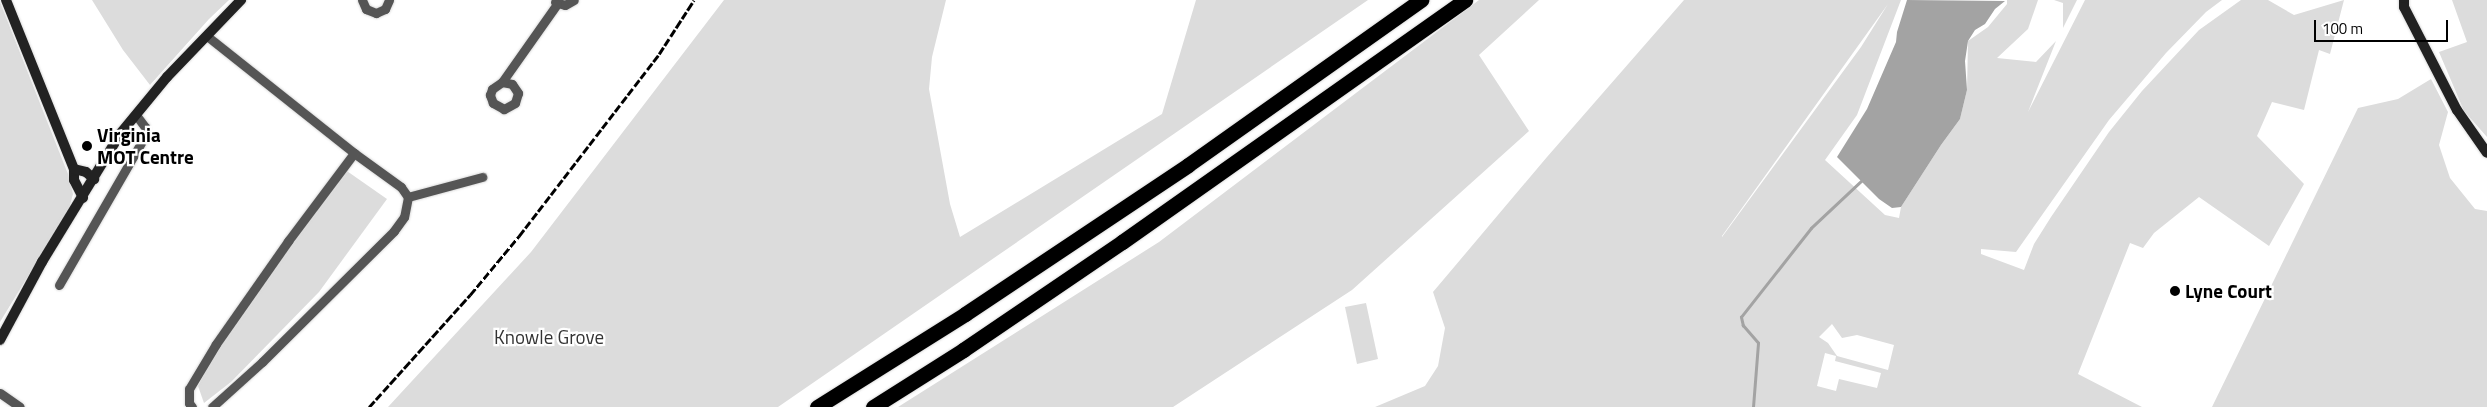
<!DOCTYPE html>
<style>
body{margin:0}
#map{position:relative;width:2487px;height:407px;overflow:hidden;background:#fff;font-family:"Titillium Web",sans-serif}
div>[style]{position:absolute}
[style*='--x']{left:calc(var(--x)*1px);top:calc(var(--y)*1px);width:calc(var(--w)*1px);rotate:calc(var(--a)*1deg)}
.green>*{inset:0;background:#dcdcdc}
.water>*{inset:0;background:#a3a3a3}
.stream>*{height:2.5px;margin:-1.25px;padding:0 1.25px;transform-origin:1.25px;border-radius:1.25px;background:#a3a3a3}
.roads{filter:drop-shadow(0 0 1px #dbdbdb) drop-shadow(0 0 1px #dbdbdb)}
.street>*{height:9px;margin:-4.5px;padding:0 4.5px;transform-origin:4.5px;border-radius:4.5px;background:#555}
.secondary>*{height:10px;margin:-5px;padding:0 5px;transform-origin:5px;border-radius:5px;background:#222}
.highway>*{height:15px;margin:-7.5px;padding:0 7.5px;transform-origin:7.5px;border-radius:7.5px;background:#000}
.rail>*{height:2.5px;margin-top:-1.25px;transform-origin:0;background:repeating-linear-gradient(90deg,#000 0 8px,transparent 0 10.5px)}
.dots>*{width:14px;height:14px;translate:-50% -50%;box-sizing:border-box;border:2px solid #fff;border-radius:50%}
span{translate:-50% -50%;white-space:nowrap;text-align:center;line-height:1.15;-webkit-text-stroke:4.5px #fff;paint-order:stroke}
.poi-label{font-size:19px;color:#000;font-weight:700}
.left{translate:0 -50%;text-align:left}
.park-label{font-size:19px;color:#333}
.scale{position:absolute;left:2314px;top:20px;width:134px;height:22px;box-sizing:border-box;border:2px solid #000;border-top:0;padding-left:6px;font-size:15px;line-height:18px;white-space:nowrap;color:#000;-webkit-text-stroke:4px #fff;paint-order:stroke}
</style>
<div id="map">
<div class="green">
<i style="clip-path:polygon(92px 0,229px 0,209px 19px,150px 85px,123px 50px)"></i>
<i style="clip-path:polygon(724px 0,946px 0,932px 57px,929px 89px,950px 204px,960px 237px,1162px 114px,1196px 0,1368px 0,778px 407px,388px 407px,531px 252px)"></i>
<i style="clip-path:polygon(1479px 0,1539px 0,1479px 55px,1529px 131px,1352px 290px,1173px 407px,898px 407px,1159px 242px)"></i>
<i style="clip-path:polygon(evenodd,1684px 0,1901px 0,1857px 115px,1825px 160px,1885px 215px,1899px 218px,1901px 207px,1941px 145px,1960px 119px,1967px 90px,1968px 41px,1988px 27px,2007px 4px,2007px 0,2038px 0,2028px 29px,1997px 58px,2036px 62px,2056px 41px,2028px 112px,2085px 0,2222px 0,2206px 12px,2166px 53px,2109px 120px,2016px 252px,1981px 249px,1981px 254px,2024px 270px,2034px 244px,2051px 217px,2109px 132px,2142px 91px,2199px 30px,2241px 0,2268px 0,2294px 15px,2344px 0,2330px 54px,2319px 50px,2304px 110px,2272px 102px,2257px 136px,2304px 184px,2269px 246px,2199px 197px,2154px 233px,2143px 248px,2130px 243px,2078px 374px,2142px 407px,1375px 407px,1425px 386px,1438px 366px,1445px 328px,1433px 292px,1547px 157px,1684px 0,1888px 4px,1861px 47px,1722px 237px,1722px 236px,1888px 4px,1684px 0,1832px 324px,1842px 338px,1857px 335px,1894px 345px,1888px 370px,1837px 356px,1828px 343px,1819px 337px,1832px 324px,1684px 0,1825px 353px,1836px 356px,1835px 361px,1881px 373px,1877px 388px,1839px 379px,1836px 391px,1817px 386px,1825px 353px)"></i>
<i style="clip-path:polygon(2054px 0,2077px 0,2063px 28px,2063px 3px)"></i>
<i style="clip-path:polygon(2452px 0,2487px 0,2487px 137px,2464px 111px,2439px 52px,2467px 42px)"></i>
<i style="clip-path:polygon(0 2px,68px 174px,73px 194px,69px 209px,0 322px)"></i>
<i style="clip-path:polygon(2431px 79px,2448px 112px,2439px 145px,2450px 178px,2475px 209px,2487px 211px,2487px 407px,2212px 407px,2358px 108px,2398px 99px)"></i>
<i style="clip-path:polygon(344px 169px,387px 199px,319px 292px,231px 382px,204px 403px,198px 386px,219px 344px)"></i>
<i style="clip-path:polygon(1366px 303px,1378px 359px,1357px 364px,1345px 307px)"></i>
</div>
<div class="water">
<i style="clip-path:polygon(1907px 0,2005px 1px,1995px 9px,1985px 24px,1975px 30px,1968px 41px,1965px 61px,1967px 90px,1960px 119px,1941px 145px,1901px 207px,1892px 208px,1879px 199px,1837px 157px,1867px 109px,1896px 42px,1897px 32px)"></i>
</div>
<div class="stream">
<i style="--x:1753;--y:407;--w:64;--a:-85.5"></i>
<i style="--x:1758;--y:343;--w:23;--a:-131"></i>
<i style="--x:1743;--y:326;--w:9;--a:-103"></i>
<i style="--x:1741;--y:317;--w:113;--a:-51.8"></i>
<i style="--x:1811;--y:228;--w:69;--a:-43.2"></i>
</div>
<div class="roads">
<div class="street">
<i style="--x:362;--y:0;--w:10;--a:66"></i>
<i style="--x:366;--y:9;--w:11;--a:22"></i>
<i style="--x:376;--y:13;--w:10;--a:-24"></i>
<i style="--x:385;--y:9;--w:10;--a:-66"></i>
<i style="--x:555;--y:2;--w:10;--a:17"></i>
<i style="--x:565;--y:5;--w:10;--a:-29"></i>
<i style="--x:207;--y:36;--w:188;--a:38.5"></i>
<i style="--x:354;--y:153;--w:58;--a:35.9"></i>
<i style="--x:401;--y:187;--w:12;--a:55"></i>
<i style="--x:408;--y:197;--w:20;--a:101"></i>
<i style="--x:404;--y:217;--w:17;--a:126"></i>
<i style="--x:394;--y:231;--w:186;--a:135.2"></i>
<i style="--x:262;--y:362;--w:67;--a:138"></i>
<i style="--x:502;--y:82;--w:10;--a:11"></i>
<i style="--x:512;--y:84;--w:11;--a:56"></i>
<i style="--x:518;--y:93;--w:10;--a:107"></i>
<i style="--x:515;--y:103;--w:13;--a:151"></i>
<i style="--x:504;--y:109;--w:13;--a:-151"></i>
<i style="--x:493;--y:103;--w:9;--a:-111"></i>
<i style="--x:490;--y:95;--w:6;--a:-72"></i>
<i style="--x:492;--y:89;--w:12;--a:-35"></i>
<i style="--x:502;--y:82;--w:95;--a:-54.8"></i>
<i style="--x:408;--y:197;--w:77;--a:-15.1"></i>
<i style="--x:59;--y:285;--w:172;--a:-60"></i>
<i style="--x:145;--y:136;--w:9;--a:-90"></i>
<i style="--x:145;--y:127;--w:15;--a:-127"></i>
<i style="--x:0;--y:393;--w:24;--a:35"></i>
<i style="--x:192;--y:407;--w:5;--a:-127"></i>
<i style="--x:189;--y:403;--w:14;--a:-90"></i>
<i style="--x:189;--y:389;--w:52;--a:-59"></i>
<i style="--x:216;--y:344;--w:126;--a:-55"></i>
<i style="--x:288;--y:241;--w:110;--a:-53.1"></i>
</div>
<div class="secondary">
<i style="--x:6;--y:0;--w:182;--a:68.1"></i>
<i style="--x:74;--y:169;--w:11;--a:90"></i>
<i style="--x:74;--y:180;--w:20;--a:63"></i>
<i style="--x:2404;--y:0;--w:7;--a:90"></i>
<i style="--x:2404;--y:7;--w:116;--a:62.8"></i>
<i style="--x:2457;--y:110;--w:52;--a:55.1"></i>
<i style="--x:74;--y:169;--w:12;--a:14"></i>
<i style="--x:86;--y:172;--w:11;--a:41"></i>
<i style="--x:0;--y:340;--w:89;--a:-61.7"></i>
<i style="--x:42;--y:262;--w:150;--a:-58.6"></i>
<i style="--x:120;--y:134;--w:74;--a:-50.5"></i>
<i style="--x:167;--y:77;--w:107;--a:-46.1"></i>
</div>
<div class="highway">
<i style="--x:817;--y:407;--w:175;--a:-32.1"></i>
<i style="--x:965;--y:314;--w:268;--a:-33.7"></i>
<i style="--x:1188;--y:165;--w:286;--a:-35.3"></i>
<i style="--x:873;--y:407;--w:107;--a:-32.3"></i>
<i style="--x:963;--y:350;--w:192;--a:-34.2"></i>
<i style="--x:1122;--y:242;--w:420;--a:-35.2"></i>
</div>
</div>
<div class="rail">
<i style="--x:369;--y:407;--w:151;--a:-48"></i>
<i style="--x:470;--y:295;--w:77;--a:-50.3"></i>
<i style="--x:519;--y:236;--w:230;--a:-52.4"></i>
<i style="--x:659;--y:54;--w:64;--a:-57.1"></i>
</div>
<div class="dots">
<i style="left:87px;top:146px;background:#000"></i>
<i style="left:2175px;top:291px;background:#000"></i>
</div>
<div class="poi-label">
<span class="left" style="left:97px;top:146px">Virginia<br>MOT Centre</span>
<span class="left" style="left:2185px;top:291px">Lyne Court</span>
</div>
<div class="park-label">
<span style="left:549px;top:337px">Knowle Grove</span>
</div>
<div class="scale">100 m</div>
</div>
